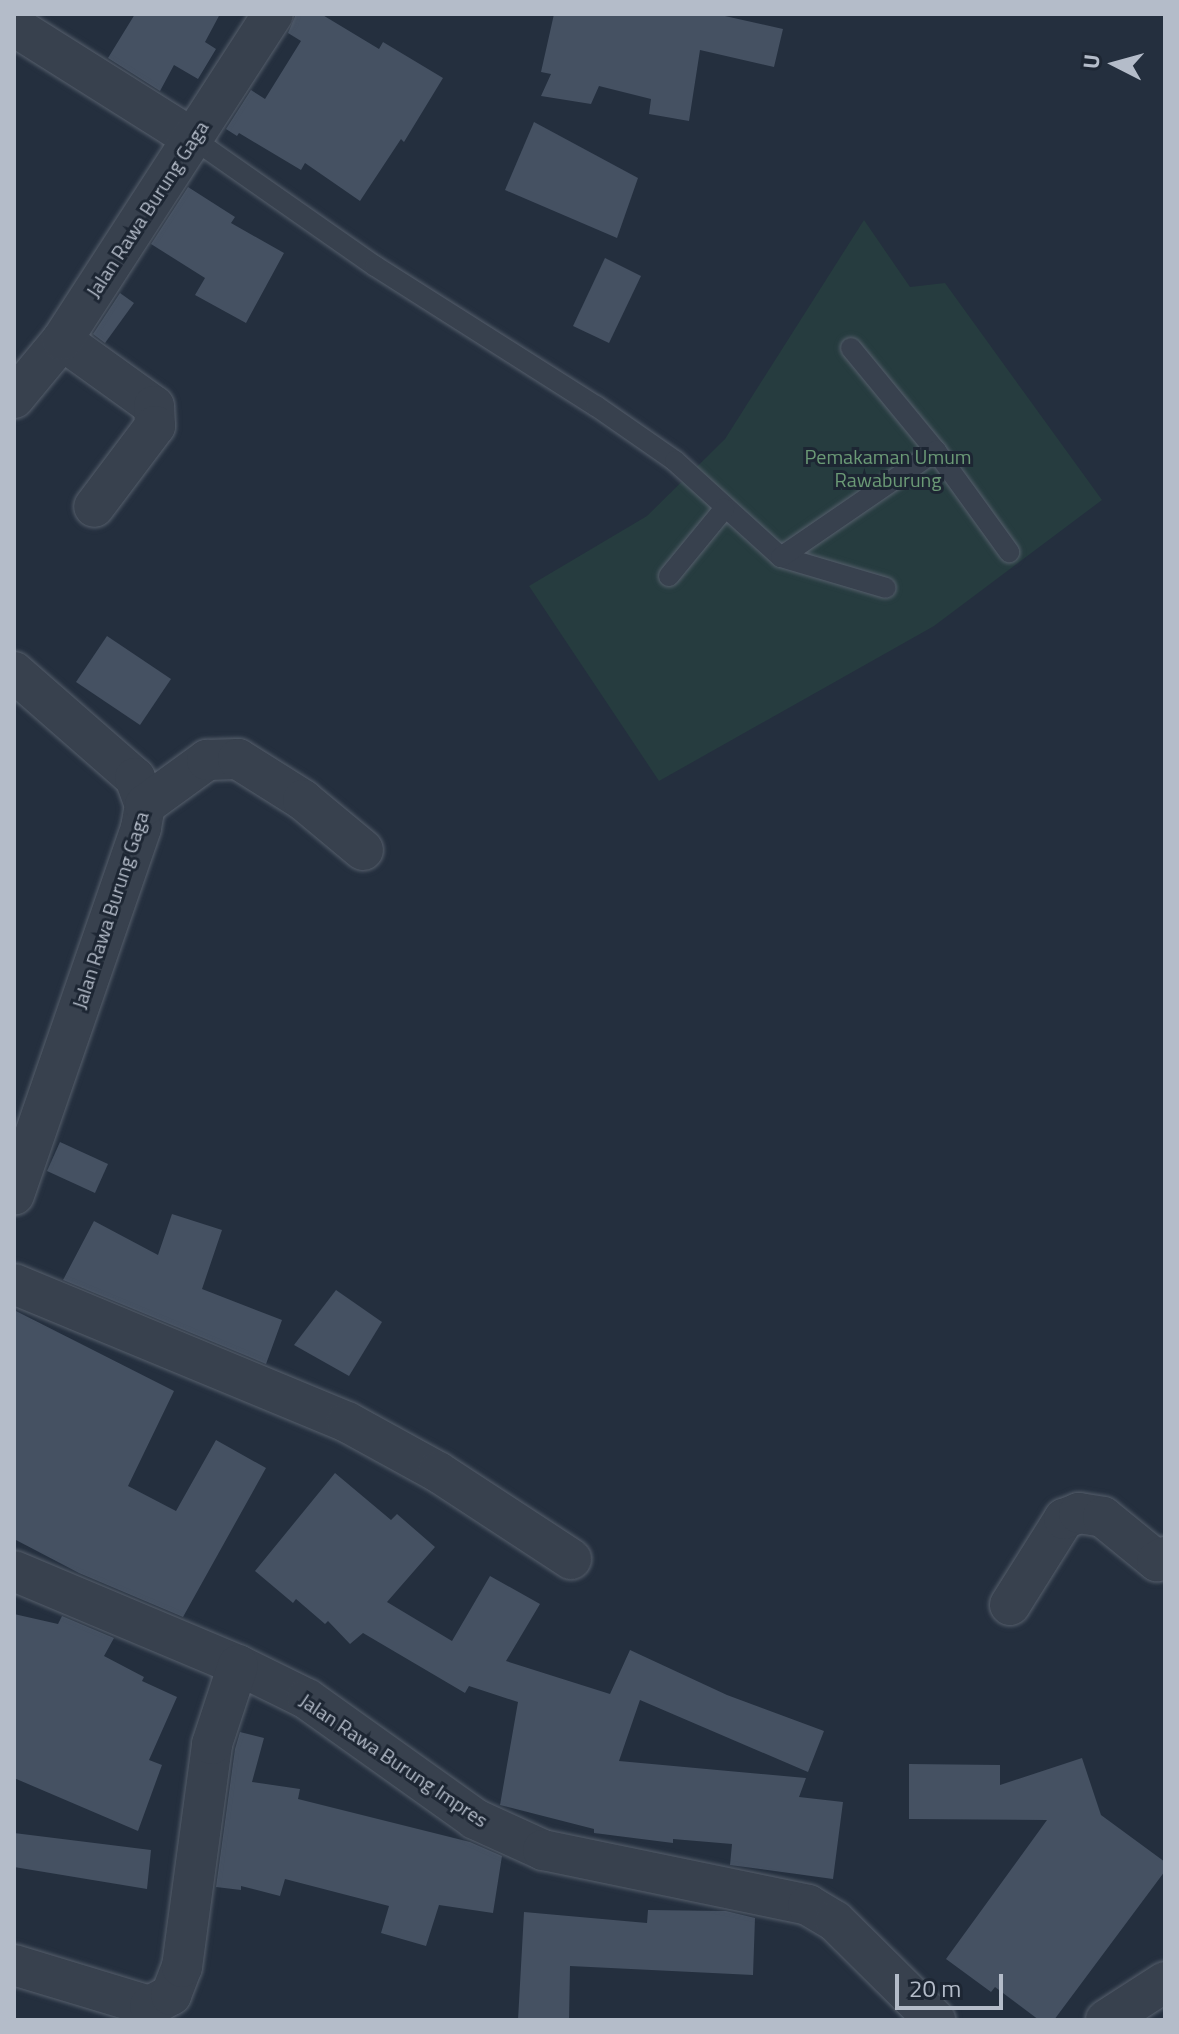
<!DOCTYPE html>
<style>
body{margin:0}
#map{position:relative;width:1179px;height:2034px;overflow:hidden;background:#242f3e;font-family:"Titillium Web",sans-serif}
div>[style]{position:absolute}
[style*='--x']{left:calc(var(--x)*1px);top:calc(var(--y)*1px);width:calc(var(--w)*1px);rotate:calc(var(--a)*1deg)}
.green>*{inset:0;background:#263c3f}
.building>*{inset:0;background:#455162}
.roads{filter:drop-shadow(0 0 2px #565f6c) drop-shadow(0 0 2px #565f6c)}
.service>*{height:20px;margin:-10px;padding:0 10px;transform-origin:10px;border-radius:10px;background:#38414e}
.minor>*{height:40px;margin:-20px;padding:0 20px;transform-origin:20px;border-radius:20px;background:#38414e}
span{translate:-50% -50%;white-space:nowrap;text-align:center;line-height:1.15;-webkit-text-stroke:6px #1d2633;paint-order:stroke}
.street-label{font-size:20px;color:#b4bcc9}
.park-label{font-size:20px;color:#6b9a76}
.frame{position:absolute;inset:0;border:16px solid #b4bcc9;pointer-events:none}
.north{position:absolute;left:1075px;top:24px;width:80px;height:80px;-webkit-text-stroke:6px #1d2633;paint-order:stroke;rotate:276deg;font-size:22px;font-weight:700;line-height:32px;text-align:center;color:#b4bcc9}
.north::after{content:'';display:block;margin:auto;width:28px;height:36px;background:#b4bcc9;clip-path:polygon(50% 0,100% 100%,50% 72%,0 100%)}
.scale{position:absolute;left:895px;top:1974px;width:108px;height:36px;box-sizing:border-box;border:4px solid #b4bcc9;border-top:0;padding-left:10px;font-size:24px;line-height:28px;white-space:nowrap;color:#b4bcc9;-webkit-text-stroke:6px #1d2633;paint-order:stroke}
</style>
<div id="map">
<div class="green">
<i style="clip-path:polygon(864px 220px,910px 287px,945px 283px,1102px 500px,934px 626px,659px 781px,529px 586px,647px 516px,725px 439px)"></i>
</div>
<div class="building">
<i style="clip-path:polygon(135px 14px,220px 14px,205px 42px,216px 49px,198px 79px,174px 65px,160px 91px,108px 58px)"></i>
<i style="clip-path:polygon(296px 14px,321px 14px,379px 49px,383px 42px,443px 78px,404px 142px,401px 139px,360px 201px,305px 163px,301px 170px,239px 133px,237px 136px,226px 129px,251px 90px,265px 99px,301px 41px,288px 33px)"></i>
<i style="clip-path:polygon(554px 14px,716px 14px,783px 29px,774px 67px,700px 50px,689px 121px,649px 114px,651px 99px,599px 86px,591px 104px,541px 96px,551px 74px,541px 72px)"></i>
<i style="clip-path:polygon(534px 122px,638px 178px,617px 238px,505px 190px)"></i>
<i style="clip-path:polygon(188px 187px,235px 217px,231px 223px,284px 253px,246px 323px,195px 295px,205px 278px,151px 244px)"></i>
<i style="clip-path:polygon(605px 258px,641px 276px,609px 343px,573px 326px)"></i>
<i style="clip-path:polygon(120px 293px,134px 303px,105px 343px,93px 334px)"></i>
<i style="clip-path:polygon(107px 636px,171px 679px,140px 725px,76px 682px)"></i>
<i style="clip-path:polygon(60px 1142px,108px 1164px,95px 1193px,47px 1171px)"></i>
<i style="clip-path:polygon(172px 1214px,222px 1230px,202px 1289px,282px 1320px,266px 1364px,63px 1280px,94px 1221px,158px 1255px)"></i>
<i style="clip-path:polygon(336px 1290px,382px 1322px,349px 1376px,294px 1345px)"></i>
<i style="clip-path:polygon(14px 1310px,174px 1391px,128px 1486px,176px 1511px,216px 1440px,266px 1468px,183px 1617px,79px 1573px,14px 1539px)"></i>
<i style="clip-path:polygon(335px 1473px,391px 1520px,397px 1514px,435px 1547px,387px 1602px,452px 1641px,490px 1576px,540px 1604px,506px 1661px,610px 1694px,630px 1650px,727px 1695px,824px 1731px,808px 1772px,640px 1700px,619px 1761px,806px 1778px,799px 1797px,843px 1802px,833px 1879px,730px 1865px,732px 1844px,673px 1839px,673px 1843px,594px 1833px,594px 1829px,500px 1805px,518px 1702px,469px 1686px,465px 1693px,363px 1633px,350px 1644px,328px 1621px,325px 1624px,296px 1599px,293px 1603px,255px 1571px)"></i>
<i style="clip-path:polygon(14px 1614px,58px 1624px,62px 1616px,114px 1638px,104px 1656px,144px 1677px,142px 1681px,177px 1697px,149px 1760px,162px 1765px,138px 1831px,14px 1778px)"></i>
<i style="clip-path:polygon(240px 1732px,264px 1738px,252px 1782px,300px 1789px,298px 1799px,470px 1842px,502px 1856px,493px 1913px,439px 1905px,426px 1946px,381px 1933px,389px 1906px,285px 1879px,280px 1896px,241px 1886px,241px 1890px,216px 1887px,235px 1749px)"></i>
<i style="clip-path:polygon(1082px 1758px,1101px 1815px,1165px 1862px,1165px 1871px,1054px 2020px,1039px 2020px,995px 1987px,991px 1992px,946px 1959px,1047px 1820px,909px 1819px,909px 1764px,1000px 1765px,1000px 1785px)"></i>
<i style="clip-path:polygon(14px 1833px,151px 1850px,147px 1889px,14px 1867px)"></i>
<i style="clip-path:polygon(648px 1910px,726px 1911px,755px 1918px,753px 1975px,570px 1966px,569px 2020px,518px 2020px,524px 1912px,647px 1923px)"></i>
</div>
<div class="roads">
<div class="service">
<i style="--x:192;--y:138;--w:223;--a:35"></i>
<i style="--x:375;--y:266;--w:262;--a:32.4"></i>
<i style="--x:596;--y:406;--w:96;--a:34.8"></i>
<i style="--x:675;--y:461;--w:143;--a:42.2"></i>
<i style="--x:781;--y:557;--w:109;--a:16.4"></i>
<i style="--x:851;--y:348;--w:134;--a:50.5"></i>
<i style="--x:936;--y:451;--w:125;--a:54.1"></i>
<i style="--x:781;--y:557;--w:188;--a:-34.4"></i>
<i style="--x:669;--y:576;--w:87;--a:-50.6"></i>
</div>
<div class="minor">
<i style="--x:14;--y:26;--w:210;--a:32.2"></i>
<i style="--x:62;--y:340;--w:113;--a:35.7"></i>
<i style="--x:154;--y:406;--w:20;--a:87"></i>
<i style="--x:155;--y:426;--w:101;--a:127"></i>
<i style="--x:14;--y:398;--w:75;--a:-50.4"></i>
<i style="--x:62;--y:340;--w:388;--a:-57.1"></i>
<i style="--x:14;--y:672;--w:161;--a:41.2"></i>
<i style="--x:135;--y:778;--w:29;--a:70"></i>
<i style="--x:145;--y:805;--w:23;--a:100"></i>
<i style="--x:141;--y:828;--w:388;--a:109.1"></i>
<i style="--x:145;--y:805;--w:77;--a:-36"></i>
<i style="--x:207;--y:760;--w:31;--a:-2"></i>
<i style="--x:238;--y:759;--w:77;--a:32.2"></i>
<i style="--x:303;--y:800;--w:78;--a:39.8"></i>
<i style="--x:14;--y:1284;--w:360;--a:22.5"></i>
<i style="--x:347;--y:1422;--w:104;--a:28.8"></i>
<i style="--x:438;--y:1472;--w:159;--a:33.2"></i>
<i style="--x:14;--y:1571;--w:243;--a:22.8"></i>
<i style="--x:238;--y:1665;--w:77;--a:26.2"></i>
<i style="--x:307;--y:1699;--w:206;--a:35.5"></i>
<i style="--x:475;--y:1819;--w:75;--a:24.5"></i>
<i style="--x:543;--y:1850;--w:271;--a:11.7"></i>
<i style="--x:808;--y:1905;--w:31;--a:31"></i>
<i style="--x:835;--y:1921;--w:141;--a:44.7"></i>
<i style="--x:1010;--y:1605;--w:102;--a:-57.9"></i>
<i style="--x:1064;--y:1519;--w:16;--a:-22"></i>
<i style="--x:1079;--y:1513;--w:24;--a:9"></i>
<i style="--x:1103;--y:1517;--w:70;--a:39.2"></i>
<i style="--x:1157;--y:1561;--w:9;--a:-27"></i>
<i style="--x:14;--y:1965;--w:142;--a:16.8"></i>
<i style="--x:150;--y:2006;--w:24;--a:-28"></i>
<i style="--x:171;--y:1995;--w:30;--a:-69"></i>
<i style="--x:182;--y:1967;--w:225;--a:-82.3"></i>
<i style="--x:212;--y:1744;--w:83;--a:-71.8"></i>
<i style="--x:1106;--y:2020;--w:70;--a:-32.8"></i>
</div>
</div>
<div class="street-label">
<span style="left:147px;top:209px;rotate:-57deg">Jalan Rawa Burung Gaga</span>
<span style="left:110px;top:910px;rotate:-72deg">Jalan Rawa Burung Gaga</span>
<span style="left:394px;top:1760px;rotate:34deg">Jalan Rawa Burung Impres</span>
</div>
<div class="park-label">
<span style="left:888px;top:468px">Pemakaman Umum<br>Rawaburung</span>
</div>
<div class="frame"></div>
<div class="north">U</div>
<div class="scale">20 m</div>
</div>
